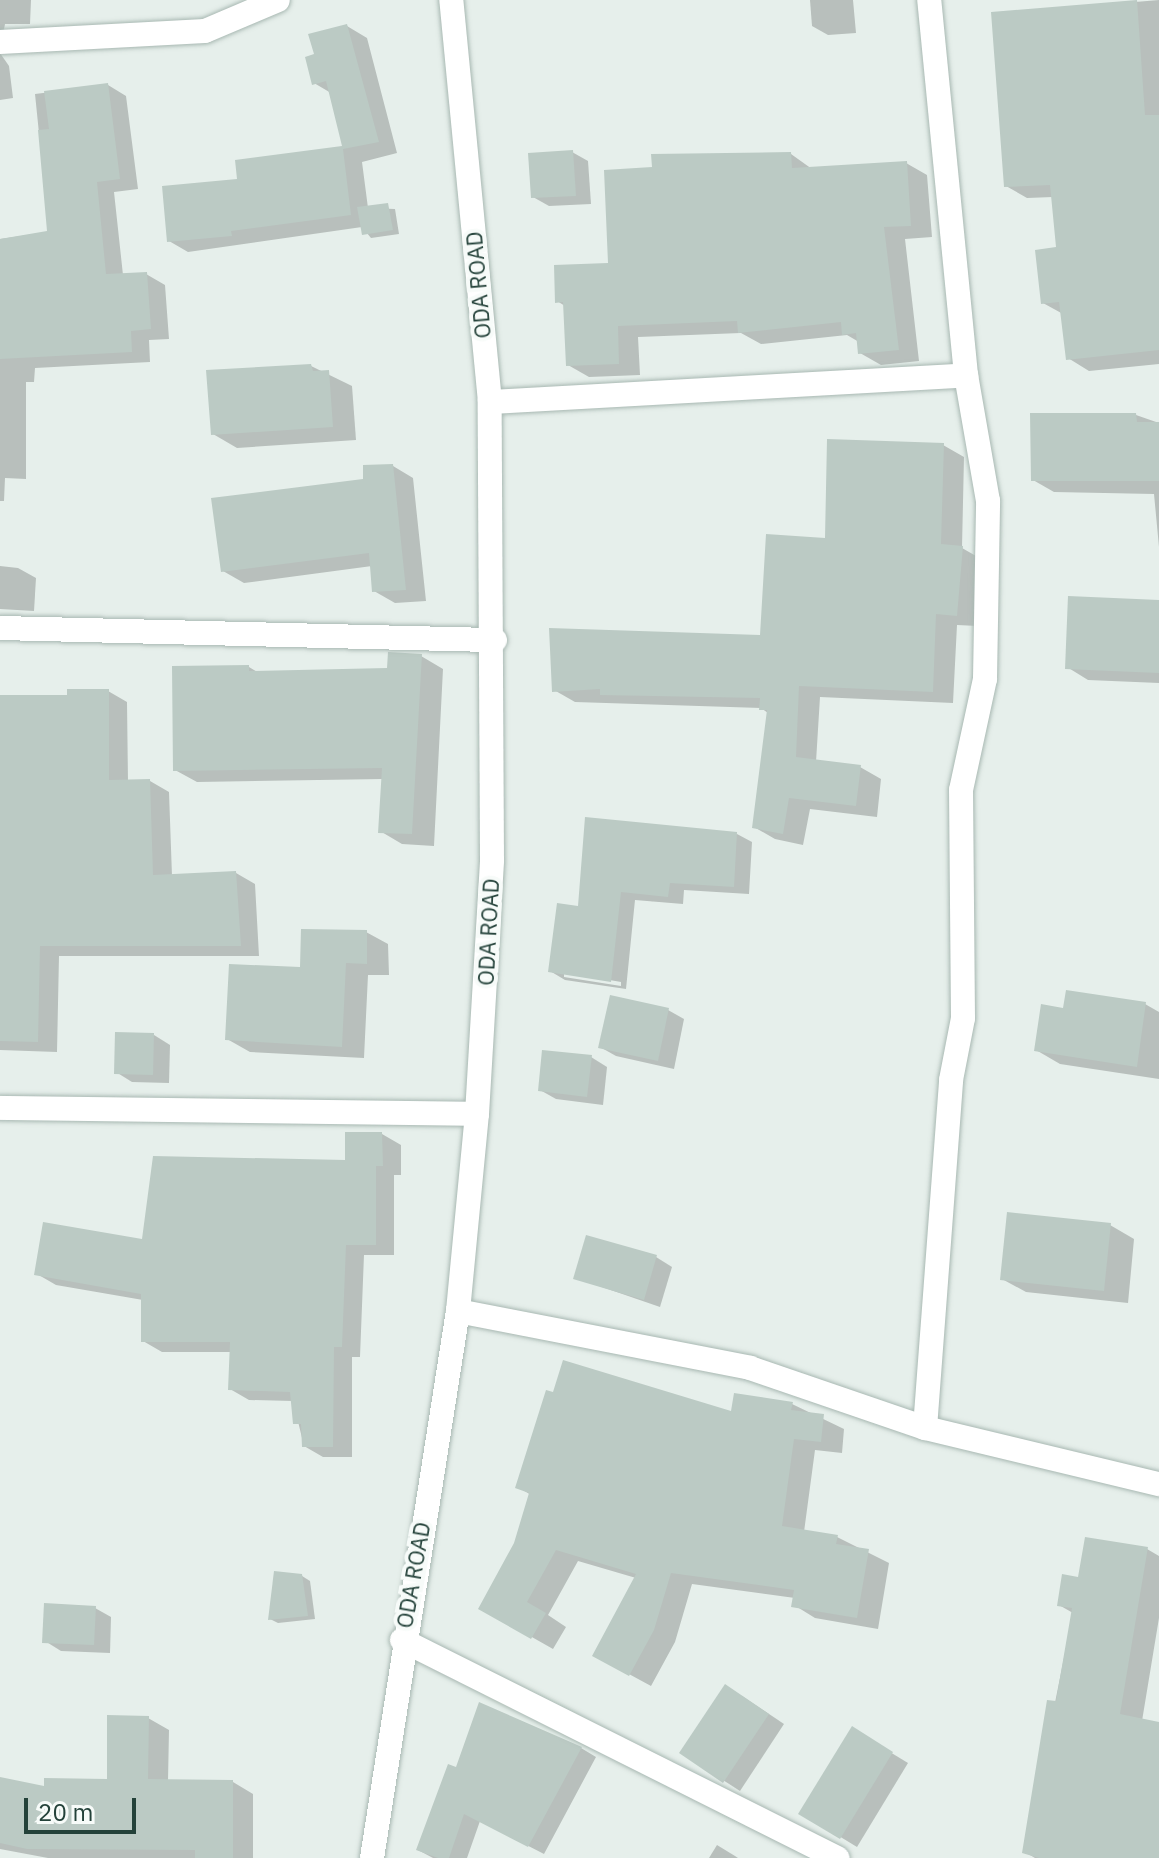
<!DOCTYPE html>
<style>
body{margin:0}
#map{position:relative;width:1159px;height:1858px;overflow:hidden;background:#e6efeb;font-family:"IBM Plex Sans",sans-serif}
div>[style]{position:absolute}
[style*='--x']{left:calc(var(--x)*1px);top:calc(var(--y)*1px);width:calc(var(--w)*1px);rotate:calc(var(--a)*1deg)}
.shadow>*{inset:0;background:#0003}
.building>*{inset:0;background:#bbcac4}
.roads{filter:drop-shadow(0 0 2px #a8b8b2) drop-shadow(0 0 2px #a8b8b2)}
.street>*{height:24px;margin:-12px;padding:0 12px;transform-origin:12px;border-radius:12px;background:#fff}
.secondary>*{height:24px;margin:-12px;padding:0 12px;transform-origin:12px;border-radius:12px;background:#fff}
span{translate:-50% -50%;white-space:nowrap;text-align:center;line-height:1.15;-webkit-text-stroke:8px #f7fbf9;paint-order:stroke}
.street-label{font-size:22px;color:#24423a}
.scale{position:absolute;left:24px;top:1798px;width:112px;height:36px;box-sizing:border-box;border:4px solid #24423a;border-top:0;padding-left:10px;font-size:24px;line-height:28px;white-space:nowrap;color:#24423a;-webkit-text-stroke:6px #f7fbf9;paint-order:stroke}
</style>
<div id="map">
<div class="shadow">
<i style="clip-path:polygon(0 0,31px 0,30px 24px,5px 24px,0 50px)"></i>
<i style="clip-path:polygon(810px 0,853px 0,856px 33px,828px 35px,812px 26px)"></i>
<i style="clip-path:polygon(1159px 0,1159px 364px,1089px 371px,1068px 358px,1063px 314px,1043px 303px,1059px 249px,1053px 197px,1027px 198px,1006px 186px,993px 14px)"></i>
<i style="clip-path:polygon(347px 26px,367px 38px,397px 153px,362px 162px,368px 208px,395px 209px,399px 234px,371px 238px,362px 227px,188px 252px,169px 241px,240px 181px,344px 148px,331px 93px,314px 83px,316px 56px)"></i>
<i style="clip-path:polygon(0 53px,9px 66px,13px 98px,0 100px)"></i>
<i style="clip-path:polygon(108px 85px,126px 96px,138px 189px,114px 192px,123px 275px,146px 274px,165px 285px,169px 339px,149px 340px,150px 362px,35px 368px,34px 382px,26px 382px,26px 479px,5px 478px,4px 501px,0 501px,0 239px,49px 232px,35px 94px)"></i>
<i style="clip-path:polygon(572px 152px,588px 161px,591px 204px,549px 206px,533px 197px)"></i>
<i style="clip-path:polygon(791px 154px,812px 169px,906px 163px,927px 175px,932px 237px,905px 239px,919px 361px,881px 365px,860px 353px,859px 342px,847px 335px,761px 344px,741px 333px,638px 337px,640px 375px,589px 377px,568px 365px,565px 306px,557px 301px)"></i>
<i style="clip-path:polygon(311px 366px,352px 386px,356px 440px,237px 448px,213px 434px)"></i>
<i style="clip-path:polygon(1136px 415px,1159px 423px,1159px 547px,1154px 494px,1054px 492px,1033px 480px)"></i>
<i style="clip-path:polygon(943px 445px,964px 457px,962px 548px,983px 560px,978px 626px,957px 625px,953px 703px,820px 697px,816px 762px,860px 767px,881px 779px,877px 817px,810px 809px,803px 845px,775px 839px,754px 827px,768px 713px,761px 708px,575px 702px,554px 690px,762px 637px,827px 540px)"></i>
<i style="clip-path:polygon(393px 466px,413px 478px,426px 601px,395px 603px,374px 591px,372px 566px,244px 583px,223px 571px)"></i>
<i style="clip-path:polygon(0 566px,18px 568px,36px 578px,34px 611px,0 609px)"></i>
<i style="clip-path:polygon(1159px 602px,1159px 683px,1088px 680px,1067px 667px)"></i>
<i style="clip-path:polygon(421px 656px,443px 669px,434px 846px,402px 844px,380px 831px,383px 779px,197px 782px,175px 770px,249px 667px,259px 673px,389px 670px)"></i>
<i style="clip-path:polygon(108px 691px,127px 702px,128px 782px,150px 781px,169px 792px,172px 876px,236px 873px,255px 884px,259px 956px,59px 956px,57px 1052px,0 1050px,0 709px)"></i>
<i style="clip-path:polygon(evenodd,737px 834px,752px 842px,749px 894px,684px 890px,683px 904px,635px 900px,626px 989px,565px 980px,550px 971px,580px 908px,737px 834px,564px 972px,621px 982px,621px 986px,564px 977px,564px 972px)"></i>
<i style="clip-path:polygon(366px 932px,388px 944px,389px 975px,368px 975px,364px 1058px,250px 1052px,227px 1039px,302px 970px)"></i>
<i style="clip-path:polygon(1145px 1004px,1159px 1012px,1159px 1079px,1060px 1064px,1036px 1050px,1065px 1010px)"></i>
<i style="clip-path:polygon(668px 1010px,684px 1019px,674px 1069px,616px 1056px,600px 1047px)"></i>
<i style="clip-path:polygon(154px 1035px,170px 1045px,169px 1083px,132px 1082px,116px 1072px)"></i>
<i style="clip-path:polygon(591px 1057px,607px 1067px,603px 1105px,556px 1099px,540px 1090px)"></i>
<i style="clip-path:polygon(382px 1134px,401px 1145px,401px 1175px,394px 1175px,394px 1255px,364px 1255px,360px 1357px,352px 1357px,352px 1457px,323px 1457px,304px 1446px,293px 1401px,249px 1400px,230px 1389px,232px 1352px,162px 1352px,143px 1341px,143px 1300px,56px 1285px,37px 1274px,144px 1241px,347px 1162px)"></i>
<i style="clip-path:polygon(1110px 1225px,1134px 1239px,1128px 1303px,1026px 1292px,1002px 1279px)"></i>
<i style="clip-path:polygon(656px 1257px,672px 1267px,660px 1307px,576px 1278px)"></i>
<i style="clip-path:polygon(792px 1404px,844px 1429px,842px 1453px,815px 1450px,804px 1532px,837px 1537px,889px 1563px,878px 1629px,815px 1618px,794px 1605px,795px 1598px,692px 1584px,675px 1642px,651px 1686px,616px 1667px,636px 1578px,578px 1561px,548px 1615px,566px 1627px,553px 1649px,481px 1608px,516px 1544px,531px 1495px,518px 1487px,732px 1414px)"></i>
<i style="clip-path:polygon(1147px 1549px,1159px 1556px,1159px 1618px,1142px 1721px,1159px 1724px,1159px 1858px,1035px 1858px,1025px 1852px,1073px 1613px,1059px 1605px,1080px 1579px)"></i>
<i style="clip-path:polygon(302px 1576px,310px 1581px,315px 1619px,278px 1623px,270px 1619px)"></i>
<i style="clip-path:polygon(95px 1608px,111px 1617px,110px 1653px,61px 1651px,45px 1641px)"></i>
<i style="clip-path:polygon(742px 1696px,784px 1724px,740px 1791px,681px 1753px)"></i>
<i style="clip-path:polygon(148px 1718px,169px 1730px,168px 1781px,233px 1782px,253px 1794px,253px 1858px,48px 1858px,0 1849px,0 1779px,46px 1789px,109px 1781px)"></i>
<i style="clip-path:polygon(852px 1729px,908px 1763px,857px 1847px,801px 1813px)"></i>
<i style="clip-path:polygon(581px 1748px,596px 1757px,544px 1854px,480px 1821px,467px 1858px,433px 1858px,418px 1850px,457px 1769px)"></i>
<i style="clip-path:polygon(717px 1845px,735px 1856px,738px 1858px,709px 1858px)"></i>
</div>
<div class="building">
<i style="clip-path:polygon(1137px 0,1145px 115px,1159px 115px,1159px 350px,1066px 360px,1059px 302px,1041px 304px,1035px 250px,1056px 247px,1050px 185px,1004px 187px,991px 12px)"></i>
<i style="clip-path:polygon(347px 24px,379px 142px,343px 149px,351px 215px,231px 231px,232px 236px,167px 242px,162px 186px,237px 179px,235px 160px,342px 146px,326px 81px,312px 85px,305px 57px,314px 54px,308px 34px)"></i>
<i style="clip-path:polygon(108px 83px,120px 179px,97px 182px,106px 274px,147px 272px,151px 329px,131px 331px,132px 352px,0 359px,0 239px,47px 231px,38px 130px,49px 129px,44px 91px)"></i>
<i style="clip-path:polygon(573px 150px,576px 196px,531px 198px,528px 153px)"></i>
<i style="clip-path:polygon(791px 152px,792px 168px,907px 161px,911px 226px,884px 227px,899px 350px,858px 354px,856px 333px,842px 335px,841px 322px,738px 333px,737px 321px,618px 326px,619px 364px,566px 366px,563px 302px,555px 303px,554px 265px,608px 263px,604px 170px,652px 167px,651px 154px)"></i>
<i style="clip-path:polygon(388px 203px,393px 230px,362px 235px,357px 207px)"></i>
<i style="clip-path:polygon(311px 364px,313px 371px,329px 370px,333px 427px,211px 435px,206px 370px)"></i>
<i style="clip-path:polygon(1030px 413px,1136px 413px,1137px 422px,1159px 422px,1159px 481px,1031px 481px)"></i>
<i style="clip-path:polygon(827px 439px,944px 443px,941px 544px,963px 546px,957px 616px,936px 614px,933px 692px,799px 686px,796px 757px,861px 765px,856px 806px,789px 798px,783px 834px,752px 828px,767px 710px,759px 710px,760px 698px,600px 695px,600px 689px,552px 692px,549px 628px,760px 635px,766px 534px,825px 538px)"></i>
<i style="clip-path:polygon(393px 464px,406px 590px,372px 592px,369px 553px,221px 572px,211px 498px,363px 479px,363px 465px)"></i>
<i style="clip-path:polygon(1068px 596px,1159px 600px,1159px 673px,1065px 669px)"></i>
<i style="clip-path:polygon(388px 652px,422px 654px,412px 834px,378px 833px,382px 768px,173px 771px,172px 666px,249px 665px,249px 671px,387px 668px)"></i>
<i style="clip-path:polygon(67px 689px,109px 689px,109px 780px,150px 779px,153px 875px,236px 871px,241px 946px,40px 946px,38px 1042px,0 1041px,0 695px,67px 695px)"></i>
<i style="clip-path:polygon(585px 817px,737px 832px,734px 887px,670px 883px,668px 897px,621px 892px,611px 982px,548px 972px,557px 903px,578px 906px)"></i>
<i style="clip-path:polygon(301px 929px,367px 930px,367px 964px,346px 963px,342px 1047px,225px 1040px,229px 964px,300px 967px)"></i>
<i style="clip-path:polygon(1066px 990px,1146px 1002px,1137px 1067px,1034px 1051px,1041px 1004px,1063px 1008px)"></i>
<i style="clip-path:polygon(610px 995px,669px 1008px,658px 1061px,598px 1048px)"></i>
<i style="clip-path:polygon(115px 1032px,154px 1033px,153px 1075px,114px 1074px)"></i>
<i style="clip-path:polygon(542px 1050px,592px 1055px,587px 1097px,538px 1091px)"></i>
<i style="clip-path:polygon(345px 1132px,382px 1132px,383px 1166px,376px 1166px,376px 1245px,346px 1245px,342px 1347px,334px 1347px,333px 1447px,302px 1447px,301px 1424px,293px 1424px,290px 1392px,228px 1390px,230px 1342px,141px 1342px,141px 1294px,34px 1275px,43px 1222px,142px 1239px,153px 1156px,345px 1160px)"></i>
<i style="clip-path:polygon(1007px 1212px,1111px 1223px,1104px 1291px,1000px 1280px)"></i>
<i style="clip-path:polygon(586px 1235px,657px 1255px,644px 1300px,573px 1279px)"></i>
<i style="clip-path:polygon(563px 1360px,731px 1411px,734px 1393px,793px 1402px,791px 1410px,824px 1414px,821px 1442px,794px 1439px,782px 1526px,838px 1535px,836px 1544px,869px 1549px,857px 1618px,791px 1607px,794px 1590px,671px 1573px,654px 1630px,629px 1676px,592px 1656px,636px 1574px,556px 1550px,527px 1602px,546px 1613px,531px 1639px,478px 1609px,514px 1543px,529px 1493px,515px 1488px,546px 1390px,553px 1392px)"></i>
<i style="clip-path:polygon(1085px 1537px,1148px 1547px,1120px 1714px,1159px 1722px,1159px 1858px,1039px 1858px,1022px 1853px,1047px 1700px,1056px 1701px,1072px 1608px,1057px 1606px,1062px 1574px,1078px 1577px)"></i>
<i style="clip-path:polygon(274px 1571px,302px 1574px,308px 1616px,268px 1620px)"></i>
<i style="clip-path:polygon(44px 1603px,96px 1606px,94px 1645px,42px 1643px)"></i>
<i style="clip-path:polygon(725px 1684px,769px 1714px,723px 1783px,679px 1753px)"></i>
<i style="clip-path:polygon(479px 1702px,582px 1747px,528px 1847px,464px 1814px,449px 1858px,438px 1858px,416px 1850px,448px 1764px,456px 1767px)"></i>
<i style="clip-path:polygon(107px 1715px,149px 1716px,148px 1779px,233px 1780px,233px 1858px,195px 1858px,195px 1850px,27px 1849px,0 1843px,0 1777px,44px 1786px,44px 1778px,107px 1779px)"></i>
<i style="clip-path:polygon(852px 1726px,893px 1752px,840px 1839px,798px 1814px)"></i>
</div>
<div class="roads">
<div class="street">
<i style="--x:0;--y:42;--w:205;--a:-3.1"></i>
<i style="--x:205;--y:31;--w:79;--a:-23"></i>
<i style="--x:490;--y:402;--w:477;--a:-3.2"></i>
<i style="--x:0;--y:628;--w:495;--a:1.4"></i>
<i style="--x:0;--y:1108;--w:477;--a:0.7"></i>
<i style="--x:458;--y:1311;--w:298;--a:11"></i>
<i style="--x:750;--y:1368;--w:185;--a:18.9"></i>
<i style="--x:925;--y:1428;--w:241;--a:13.5"></i>
<i style="--x:925;--y:1428;--w:349;--a:-85.7"></i>
<i style="--x:951;--y:1080;--w:63;--a:-79"></i>
<i style="--x:963;--y:1018;--w:228;--a:-90.5"></i>
<i style="--x:961;--y:790;--w:114;--a:-77.8"></i>
<i style="--x:985;--y:679;--w:178;--a:-89"></i>
<i style="--x:988;--y:501;--w:128;--a:-99.9"></i>
<i style="--x:966;--y:375;--w:377;--a:-95.6"></i>
<i style="--x:402;--y:1640;--w:487;--a:26.6"></i>
</div>
<div class="secondary">
<i style="--x:372;--y:1858;--w:554;--a:-81.07"></i>
<i style="--x:458;--y:1311;--w:198;--a:-84.5"></i>
<i style="--x:477;--y:1114;--w:254;--a:-86.6"></i>
<i style="--x:492;--y:860;--w:458;--a:-90.3"></i>
<i style="--x:490;--y:402;--w:404;--a:-95.5"></i>
</div>
</div>
<div class="street-label">
<span style="left:478px;top:285px;rotate:-95deg">ODA ROAD</span>
<span style="left:488px;top:932px;rotate:-87deg">ODA ROAD</span>
<span style="left:413px;top:1575px;rotate:-80deg">ODA ROAD</span>
</div>
<div class="scale">20 m</div>
</div>
